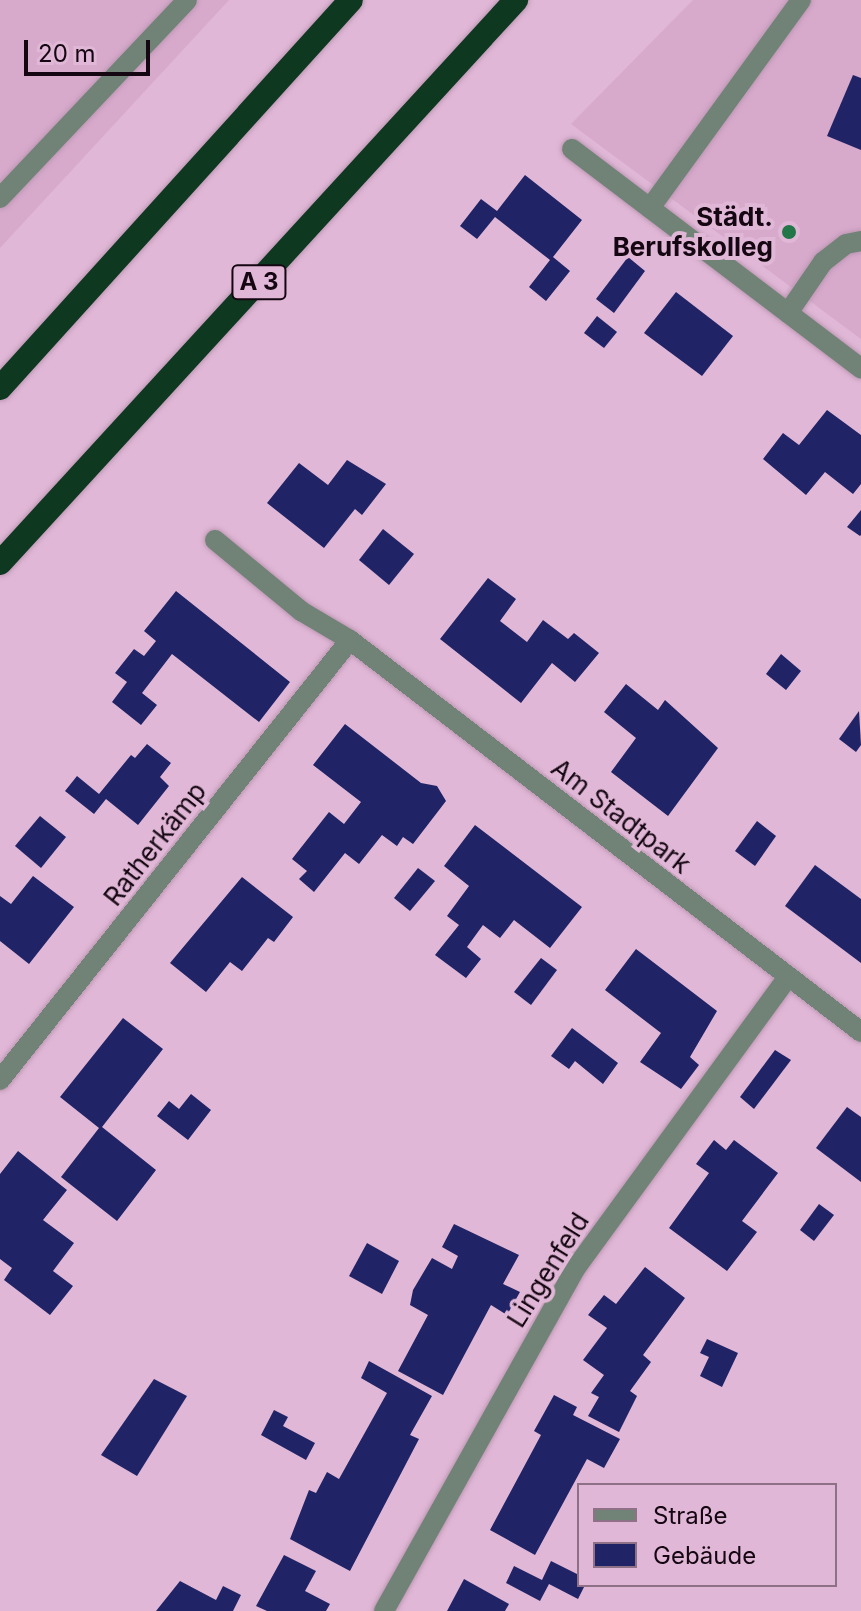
<!DOCTYPE html>
<meta charset="utf-8">
<style>
body{margin:0}
#map{position:relative;width:861px;height:1611px;overflow:hidden;background:#e0b7d6;font-family:Inter,sans-serif}
div>[style]{position:absolute}
[style*='--x']{left:calc(var(--x)*1px);top:calc(var(--y)*1px);width:calc(var(--w)*1px);rotate:calc(var(--a)*1deg)}
.built>*{inset:0;background:#d7a9cb}
.building>*{inset:0;background:#202366}
.roads{filter:drop-shadow(0 0 2px #bb97b3) drop-shadow(0 0 2px #bb97b3)}
.lane>*{height:20px;margin:-10px;padding:0 10px;transform-origin:10px;border-radius:10px;background:#718376}
.street>*{height:20px;margin:-10px;padding:0 10px;transform-origin:10px;border-radius:10px;background:#718376}
.highway>*{height:24px;margin:-12px;padding:0 12px;transform-origin:12px;border-radius:12px;background:#0f3821}
.dots>*{width:22px;height:22px;translate:-50% -50%;box-sizing:border-box;border:4px solid #e0b7d6;border-radius:50%}
span{translate:-50% -50%;white-space:nowrap;text-align:center;line-height:1.15;-webkit-text-stroke:8px #e0b7d6;paint-order:stroke}
.shield-label span{padding:2px 6px;background:#e0b7d6;border:2px solid;border-radius:6px;-webkit-text-stroke-width:0}
.shield-label{font-size:24px;color:#140711;font-weight:700}
.poi-label{font-size:26px;color:#140711;font-weight:700}
.right{translate:-100% -50%;text-align:right}
.street-label{font-size:26px;color:#140711}
.legend{position:absolute;left:577px;top:1483px;width:260px;height:104px;box-sizing:border-box;background:#e0b7d6;border:2px solid #8e7187;margin:0;padding:10px 14px;list-style:none;font-size:24px;color:#140711}
.legend li{display:flex;align-items:center;gap:16px;height:40px}
.legend b{width:40px;border:2px solid #8e7187}
.scale{position:absolute;left:24px;top:40px;width:126px;height:36px;box-sizing:border-box;border:4px solid #140711;border-top:0;padding-left:10px;font-size:24px;line-height:28px;white-space:nowrap;color:#140711;-webkit-text-stroke:6px #e0b7d6;paint-order:stroke}
</style>
<div id="map">
<div class="built">
<i style="clip-path:polygon(0 0,229px 0,0 248px)"></i>
<i style="clip-path:polygon(693px 0,861px 0,861px 339px,571px 124px)"></i>
</div>
<div class="building">
<i style="clip-path:polygon(853px 75px,861px 78px,861px 150px,827px 136px)"></i>
<i style="clip-path:polygon(525px 175px,582px 220px,553px 257px,570px 271px,546px 301px,529px 287px,550px 260px,495px 217px,477px 239px,460px 226px,481px 199px,497px 211px)"></i>
<i style="clip-path:polygon(628px 257px,645px 271px,614px 313px,596px 299px)"></i>
<i style="clip-path:polygon(676px 292px,733px 336px,702px 376px,644px 333px)"></i>
<i style="clip-path:polygon(597px 316px,617px 332px,604px 348px,584px 333px)"></i>
<i style="clip-path:polygon(827px 410px,861px 435px,861px 484px,853px 494px,825px 472px,806px 495px,763px 459px,783px 433px,799px 445px)"></i>
<i style="clip-path:polygon(347px 460px,386px 484px,362px 515px,355px 509px,324px 548px,267px 503px,299px 463px,328px 485px)"></i>
<i style="clip-path:polygon(861px 510px,861px 535px,860px 536px,847px 527px)"></i>
<i style="clip-path:polygon(383px 529px,414px 554px,389px 585px,359px 560px)"></i>
<i style="clip-path:polygon(488px 578px,516px 599px,500px 621px,527px 642px,543px 620px,568px 639px,574px 633px,599px 653px,575px 682px,552px 663px,521px 703px,440px 639px)"></i>
<i style="clip-path:polygon(176px 591px,290px 682px,259px 722px,172px 654px,142px 693px,157px 705px,141px 725px,112px 702px,127px 682px,115px 673px,134px 649px,144px 656px,156px 641px,144px 631px)"></i>
<i style="clip-path:polygon(781px 654px,801px 671px,786px 690px,766px 674px)"></i>
<i style="clip-path:polygon(626px 684px,658px 710px,665px 700px,718px 748px,668px 816px,611px 772px,636px 738px,604px 712px)"></i>
<i style="clip-path:polygon(859px 711px,861px 745px,856px 752px,839px 739px)"></i>
<i style="clip-path:polygon(345px 724px,421px 783px,437px 786px,446px 801px,413px 844px,403px 837px,397px 846px,382px 835px,359px 864px,345px 853px,314px 892px,299px 879px,307px 871px,292px 859px,329px 812px,344px 824px,361px 802px,313px 765px)"></i>
<i style="clip-path:polygon(147px 744px,171px 763px,160px 777px,169px 786px,138px 825px,106px 799px,94px 814px,65px 791px,77px 776px,99px 794px,131px 755px,135px 758px)"></i>
<i style="clip-path:polygon(40px 816px,66px 837px,41px 868px,15px 846px)"></i>
<i style="clip-path:polygon(757px 821px,776px 836px,755px 866px,735px 851px)"></i>
<i style="clip-path:polygon(475px 825px,582px 907px,550px 948px,514px 920px,500px 938px,483px 925px,467px 947px,481px 959px,466px 978px,435px 955px,459px 925px,447px 916px,469px 886px,444px 866px)"></i>
<i style="clip-path:polygon(815px 865px,861px 899px,861px 963px,785px 906px)"></i>
<i style="clip-path:polygon(418px 868px,435px 881px,410px 911px,394px 898px)"></i>
<i style="clip-path:polygon(33px 876px,74px 907px,29px 964px,0 941px,0 896px,11px 904px)"></i>
<i style="clip-path:polygon(242px 877px,293px 917px,274px 942px,268px 938px,242px 971px,230px 962px,206px 992px,170px 963px)"></i>
<i style="clip-path:polygon(636px 949px,717px 1011px,690px 1057px,699px 1065px,681px 1089px,640px 1062px,661px 1033px,605px 990px)"></i>
<i style="clip-path:polygon(541px 958px,557px 970px,531px 1005px,514px 992px)"></i>
<i style="clip-path:polygon(123px 1018px,163px 1049px,102px 1127px,156px 1170px,117px 1221px,61px 1177px,99px 1128px,60px 1097px)"></i>
<i style="clip-path:polygon(572px 1028px,618px 1063px,603px 1084px,575px 1061px,569px 1069px,551px 1056px)"></i>
<i style="clip-path:polygon(775px 1050px,791px 1060px,754px 1109px,740px 1097px)"></i>
<i style="clip-path:polygon(191px 1094px,211px 1110px,188px 1140px,157px 1116px,169px 1101px,179px 1109px)"></i>
<i style="clip-path:polygon(847px 1107px,861px 1117px,861px 1182px,816px 1148px)"></i>
<i style="clip-path:polygon(714px 1140px,726px 1150px,734px 1140px,778px 1173px,742px 1221px,757px 1232px,727px 1271px,669px 1228px,709px 1173px,696px 1164px)"></i>
<i style="clip-path:polygon(18px 1151px,67px 1190px,43px 1220px,74px 1243px,53px 1271px,73px 1286px,50px 1315px,4px 1280px,12px 1268px,0 1259px,0 1174px)"></i>
<i style="clip-path:polygon(819px 1204px,834px 1215px,814px 1241px,800px 1230px)"></i>
<i style="clip-path:polygon(454px 1224px,519px 1255px,503px 1284px,520px 1292px,507px 1315px,491px 1305px,443px 1395px,398px 1371px,428px 1315px,410px 1305px,413px 1290px,432px 1258px,452px 1269px,458px 1256px,442px 1247px)"></i>
<i style="clip-path:polygon(367px 1243px,399px 1261px,382px 1294px,349px 1276px)"></i>
<i style="clip-path:polygon(645px 1267px,685px 1298px,643px 1355px,651px 1362px,630px 1391px,637px 1396px,619px 1432px,588px 1416px,599px 1397px,591px 1393px,604px 1375px,583px 1360px,607px 1328px,588px 1315px,604px 1295px,616px 1304px)"></i>
<i style="clip-path:polygon(707px 1339px,738px 1353px,722px 1387px,700px 1376px,709px 1357px,700px 1353px)"></i>
<i style="clip-path:polygon(369px 1361px,432px 1396px,410px 1435px,419px 1439px,350px 1571px,290px 1539px,309px 1490px,316px 1493px,327px 1472px,339px 1479px,387px 1393px,361px 1378px)"></i>
<i style="clip-path:polygon(154px 1379px,187px 1396px,137px 1476px,101px 1455px)"></i>
<i style="clip-path:polygon(554px 1395px,577px 1407px,573px 1415px,620px 1439px,604px 1468px,587px 1459px,535px 1555px,490px 1530px,541px 1435px,534px 1431px)"></i>
<i style="clip-path:polygon(274px 1410px,288px 1417px,283px 1426px,315px 1443px,306px 1460px,261px 1435px)"></i>
<i style="clip-path:polygon(284px 1555px,316px 1571px,305px 1591px,330px 1604px,326px 1611px,267px 1611px,256px 1606px)"></i>
<i style="clip-path:polygon(551px 1561px,579px 1575px,579px 1585px,585px 1585px,578px 1599px,549px 1584px,540px 1601px,506px 1583px,514px 1566px,542px 1580px)"></i>
<i style="clip-path:polygon(464px 1579px,509px 1604px,505px 1611px,447px 1611px)"></i>
<i style="clip-path:polygon(180px 1581px,216px 1600px,223px 1586px,241px 1595px,233px 1611px,156px 1611px)"></i>
</div>
<div class="roads">
<div class="lane">
<i style="--x:650;--y:208;--w:257;--a:-54"></i>
<i style="--x:788;--y:313;--w:62;--a:-55.5"></i>
<i style="--x:823;--y:262;--w:29;--a:-38"></i>
<i style="--x:846;--y:244;--w:15;--a:-11"></i>
<i style="--x:215;--y:540;--w:112;--a:39.5"></i>
<i style="--x:301;--y:611;--w:57;--a:30.6"></i>
</div>
<div class="street">
<i style="--x:572;--y:149;--w:363;--a:37.2"></i>
<i style="--x:0;--y:198;--w:272;--a:-46.6"></i>
<i style="--x:0;--y:1080;--w:562;--a:-51.5"></i>
<i style="--x:350;--y:640;--w:644;--a:37.49"></i>
<i style="--x:384;--y:1611;--w:392;--a:-60.8"></i>
<i style="--x:575;--y:1269;--w:361;--a:-53.9"></i>
</div>
<div class="highway">
<i style="--x:0;--y:388;--w:523;--a:-47.87"></i>
<i style="--x:0;--y:563;--w:764;--a:-47.49"></i>
</div>
</div>
<div class="dots">
<i style="left:789px;top:232px;background:#227648"></i>
</div>
<div class="shield-label">
<span style="left:259px;top:282px">A 3</span>
</div>
<div class="poi-label">
<span class="right" style="left:773px;top:232px">Städt.<br>Berufskolleg</span>
</div>
<div class="street-label">
<span style="left:621px;top:816px;rotate:38deg">Am Stadtpark</span>
<span style="left:155px;top:844px;rotate:-52deg">Ratherkämp</span>
<span style="left:548px;top:1270px;rotate:-58deg">Lingenfeld</span>
</div>
<ul class="legend">
<li><b style="height:10px;background:#718376"></b>Straße</li>
<li><b style="height:22px;background:#202366"></b>Gebäude</li>
</ul>
<div class="scale">20 m</div>
</div>
